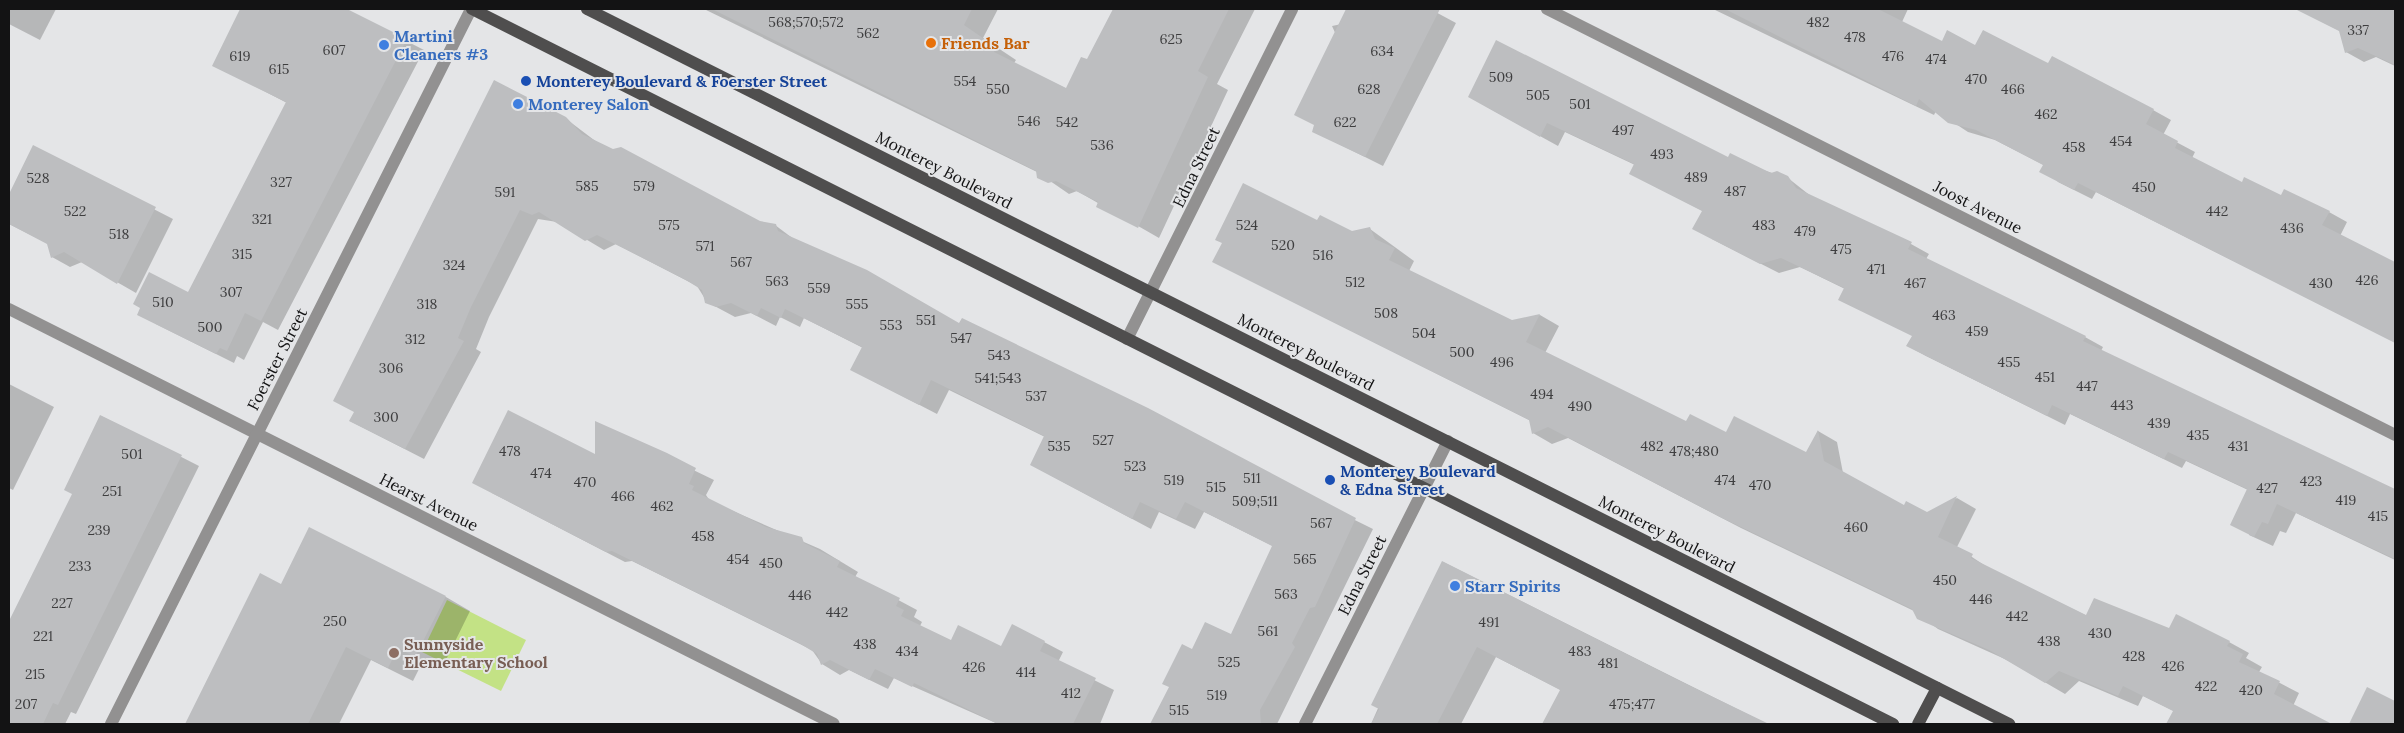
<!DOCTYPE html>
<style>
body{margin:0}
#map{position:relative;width:2404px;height:733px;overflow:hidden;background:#e4e5e7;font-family:Lora,serif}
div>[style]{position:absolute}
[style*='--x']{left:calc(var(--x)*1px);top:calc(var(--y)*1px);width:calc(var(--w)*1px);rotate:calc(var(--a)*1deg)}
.green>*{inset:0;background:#c3e285}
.shadow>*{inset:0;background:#0003}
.building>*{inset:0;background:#bdbec0}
.minor>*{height:12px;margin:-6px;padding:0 6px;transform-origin:6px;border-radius:6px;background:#929191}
.major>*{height:12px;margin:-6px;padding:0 6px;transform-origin:6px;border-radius:6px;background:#4f4e4e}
.dots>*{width:14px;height:14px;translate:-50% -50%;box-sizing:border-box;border:2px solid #e4e5e7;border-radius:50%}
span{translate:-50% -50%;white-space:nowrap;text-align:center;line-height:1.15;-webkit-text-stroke:4px #e4e5e7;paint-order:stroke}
.number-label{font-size:14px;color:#3e3e3f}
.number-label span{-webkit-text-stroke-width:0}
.shop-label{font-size:16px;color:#366cbe;font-weight:700}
.left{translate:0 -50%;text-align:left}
.food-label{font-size:16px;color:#c56008;font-weight:700}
.transit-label{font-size:16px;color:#164399;font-weight:700}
.street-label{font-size:16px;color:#131314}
.education-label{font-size:16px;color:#785e54;font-weight:700}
.frame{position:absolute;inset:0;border:10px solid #131314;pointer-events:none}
</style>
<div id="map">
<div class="green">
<i style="clip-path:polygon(447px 600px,526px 640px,501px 691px,422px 652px)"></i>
</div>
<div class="shadow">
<i style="clip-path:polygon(9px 9px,56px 9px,40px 40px,9px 24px)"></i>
<i style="clip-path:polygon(242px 9px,344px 9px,424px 50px,278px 330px,263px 322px,244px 360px,237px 356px,234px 363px,156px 324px,189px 294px,287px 103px,214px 65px)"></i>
<i style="clip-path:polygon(704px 9px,998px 9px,983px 38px,1016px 60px,1014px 63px,1067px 89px,1087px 61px,1114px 9px,1255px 9px,1217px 84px,1228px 90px,1159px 238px,1077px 191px,1069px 194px,1037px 172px)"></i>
<i style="clip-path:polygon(1357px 9px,1430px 9px,1456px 23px,1383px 166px,1313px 131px,1337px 37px,1332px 26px,1361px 20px)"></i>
<i style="clip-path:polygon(1713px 9px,1908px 9px,1902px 22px,1942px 43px,1976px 46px,2049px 65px,2153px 110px,2171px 120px,2163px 135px,2195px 152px,2192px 158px,2242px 183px,2329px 212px,2347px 222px,2340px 236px,2395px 264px,2395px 342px,2096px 192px,2092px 199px,2058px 182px,2044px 165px,1995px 140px,1968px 132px,1936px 111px,1934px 115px)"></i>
<i style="clip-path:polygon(2297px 9px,2395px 9px,2395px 66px,2376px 57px,2364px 62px,2346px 52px,2340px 31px)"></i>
<i style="clip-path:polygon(1487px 107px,1729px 159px,1788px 178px,1812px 197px,1911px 244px,1929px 254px,1926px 259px,2085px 337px,2103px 347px,2101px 351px,2395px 492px,2395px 560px,2296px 513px,2286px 533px,2280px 531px,2273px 546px,2249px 535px,2248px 490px,2186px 461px,2182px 468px,2070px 414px,2065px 425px,1926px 356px,1908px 346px,1913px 336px,1845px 289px,1800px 267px,1779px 273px,1712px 239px,1703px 211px,1631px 174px,1635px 165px,1565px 132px,1558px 146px)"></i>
<i style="clip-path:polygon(565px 118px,598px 143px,760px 223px,775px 225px,795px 240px,960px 325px,1373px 529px,1277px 724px,1151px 724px,1192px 651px,1231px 636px,1273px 546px,1204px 512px,1195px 529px,1159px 512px,1151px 529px,1050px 475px,1045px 437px,949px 390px,937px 414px,852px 370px,863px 348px,804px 318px,800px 327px,780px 317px,776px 326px,751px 313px,735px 317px,707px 302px,697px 286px,616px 244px,604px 250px,557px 222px,538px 219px,489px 317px,476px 349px,481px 352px,424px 459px,350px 421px)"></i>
<i style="clip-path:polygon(33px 147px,173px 219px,136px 293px,82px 262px,70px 267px,52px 257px,49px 244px,9px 224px,9px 197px)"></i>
<i style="clip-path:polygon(1318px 221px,1352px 232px,1370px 229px,1414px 261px,1409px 271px,1512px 322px,1540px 315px,1559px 326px,1545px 353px,1687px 423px,1807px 454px,1818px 431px,1837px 442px,1843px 473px,1905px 507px,1927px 513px,1957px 498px,1976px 509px,1957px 547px,1990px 569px,2087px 616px,2229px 642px,2249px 653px,2246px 658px,2262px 667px,2259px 672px,2299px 693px,2293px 706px,2330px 724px,2168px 724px,2174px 711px,2143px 696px,2138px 706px,2079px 681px,2065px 694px,2007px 660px,1938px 629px,1914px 611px,1741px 528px,1568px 438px,1552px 444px,1533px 433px,1531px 421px,1214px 262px)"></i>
<i style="clip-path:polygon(9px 384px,54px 407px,13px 490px,9px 488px)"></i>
<i style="clip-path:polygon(101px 416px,199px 466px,76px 714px,71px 712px,65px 724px,9px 724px,9px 624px,73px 494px)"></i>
<i style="clip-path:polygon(596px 423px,714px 480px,706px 495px,710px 501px,820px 549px,858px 572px,855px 577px,917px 610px,914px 617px,922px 622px,920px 626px,951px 641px,1001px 648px,1044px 642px,1063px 652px,1058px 662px,1114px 690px,1100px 724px,998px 724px,894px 678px,888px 689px,849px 670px,840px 675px,822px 664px,812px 650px,632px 561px,625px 562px,492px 493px,596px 456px)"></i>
<i style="clip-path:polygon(1443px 562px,1767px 724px,1544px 724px,1561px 690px,1496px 657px,1461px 724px,1371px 724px)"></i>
<i style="clip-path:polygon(261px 575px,281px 586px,446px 597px,470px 611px,441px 670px,423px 661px,413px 681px,371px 660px,339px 724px,186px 724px)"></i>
<i style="clip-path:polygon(2368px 689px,2395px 702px,2395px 724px,2350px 724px)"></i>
</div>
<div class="building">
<i style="clip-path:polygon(240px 9px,347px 9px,407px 39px,261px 321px,245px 313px,227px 351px,220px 348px,216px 354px,137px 315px,140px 308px,133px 304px,149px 272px,188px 292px,286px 102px,212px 66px)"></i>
<i style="clip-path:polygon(712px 9px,972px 9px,964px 25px,996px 47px,994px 52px,1066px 88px,1081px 57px,1087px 59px,1113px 9px,1229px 9px,1198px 71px,1208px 77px,1138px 228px,1096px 207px,1098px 202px,1056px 181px,1048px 183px,1037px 178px,1036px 171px)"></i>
<i style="clip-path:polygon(1346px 9px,1440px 9px,1365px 157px,1312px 132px,1314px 125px,1294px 115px)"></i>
<i style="clip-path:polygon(1725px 9px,1878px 9px,1942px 41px,1947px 30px,1975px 45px,1983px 30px,2048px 63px,2052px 56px,2154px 109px,2146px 124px,2178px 141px,2175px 148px,2242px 182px,2244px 177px,2281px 195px,2284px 189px,2330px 211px,2322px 225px,2395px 262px,2395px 343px,2078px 183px,2074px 190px,2039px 172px,2043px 165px,1976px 130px,1948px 123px,1919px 99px,1916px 106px)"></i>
<i style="clip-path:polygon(2295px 9px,2395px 9px,2395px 65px,2358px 48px,2345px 53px,2339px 31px)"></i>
<i style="clip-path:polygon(1496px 40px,1728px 157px,1730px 153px,1771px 173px,1777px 171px,1788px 176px,1796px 188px,1912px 242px,1908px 249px,2086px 336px,2083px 341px,2395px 489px,2395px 559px,2277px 504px,2268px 524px,2262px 522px,2254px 537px,2230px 525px,2247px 489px,2168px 452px,2164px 459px,2052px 405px,2047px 416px,1906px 346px,1912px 336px,1838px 300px,1844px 288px,1781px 258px,1760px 264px,1692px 229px,1702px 211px,1629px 174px,1634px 164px,1547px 123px,1540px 137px,1468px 97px)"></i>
<i style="clip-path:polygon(494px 80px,566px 117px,582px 134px,613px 149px,621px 147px,760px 221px,776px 224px,778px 231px,867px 270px,959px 323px,962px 318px,1148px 408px,1356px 518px,1315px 607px,1310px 608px,1292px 643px,1295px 647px,1260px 710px,1261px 724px,1150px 724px,1169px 687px,1162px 684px,1182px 644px,1192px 649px,1205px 622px,1231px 634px,1272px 546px,1185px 502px,1176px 519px,1140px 502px,1132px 519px,1030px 465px,1044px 436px,931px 380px,919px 405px,850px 370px,862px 347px,785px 309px,781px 318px,761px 308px,757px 316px,731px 303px,716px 307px,705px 303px,702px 290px,686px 280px,597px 235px,585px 241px,539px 212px,532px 215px,520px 210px,471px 307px,458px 338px,464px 341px,405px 449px,349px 421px,354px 412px,333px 401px)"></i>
<i style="clip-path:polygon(33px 145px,156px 207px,117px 284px,64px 252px,51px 258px,47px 244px,9px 224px,9px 194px)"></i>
<i style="clip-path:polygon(1243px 183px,1317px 220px,1320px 215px,1352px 231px,1370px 227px,1375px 239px,1395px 248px,1389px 260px,1512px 320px,1540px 314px,1526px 342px,1686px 421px,1690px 414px,1726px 432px,1734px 416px,1806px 452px,1818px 430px,1824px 461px,1904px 505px,1906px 501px,1927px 512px,1957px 496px,1938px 537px,1973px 554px,1971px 558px,2086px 615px,2094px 598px,2169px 628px,2176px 614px,2230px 641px,2227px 646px,2243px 654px,2239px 662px,2280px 681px,2274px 694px,2332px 724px,2166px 724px,2173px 711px,2123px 686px,2118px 696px,2059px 671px,2045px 683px,1989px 650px,1917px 619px,1912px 609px,1720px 517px,1548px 427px,1532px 434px,1529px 420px,1212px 262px,1222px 243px,1215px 240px)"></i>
<i style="clip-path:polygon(508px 410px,595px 454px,595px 421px,667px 453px,696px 468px,689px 484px,694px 486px,692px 490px,766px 527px,802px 537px,804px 543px,840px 561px,837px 567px,900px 598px,896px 606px,904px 610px,901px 616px,951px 640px,958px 625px,1001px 646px,1012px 624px,1045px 641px,1040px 651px,1096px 678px,1073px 724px,998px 724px,914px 683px,912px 687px,875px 669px,869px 680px,830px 660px,821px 665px,817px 654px,799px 643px,612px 551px,606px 552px,472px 483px)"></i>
<i style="clip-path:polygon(100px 415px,182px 455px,58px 705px,53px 703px,43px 724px,9px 724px,9px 621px,72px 494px,64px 490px)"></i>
<i style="clip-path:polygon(309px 527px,446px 596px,415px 657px,398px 648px,388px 668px,346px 647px,308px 724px,185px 724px,260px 573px,281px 584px)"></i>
<i style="clip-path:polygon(1442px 561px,1676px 679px,1769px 724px,1542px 724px,1560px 690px,1477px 647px,1437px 724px,1371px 724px,1379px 709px,1371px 705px)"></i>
<i style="clip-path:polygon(2367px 687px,2395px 701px,2395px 724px,2349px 724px)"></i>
</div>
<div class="minor">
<i style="--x:1547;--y:9;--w:949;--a:26.67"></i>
<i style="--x:9;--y:309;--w:923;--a:26.7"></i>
<i style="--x:1127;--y:339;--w:369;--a:-63.4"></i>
<i style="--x:111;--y:724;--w:801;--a:-63.27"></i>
<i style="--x:1305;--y:724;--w:317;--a:-63.2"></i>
</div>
<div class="major">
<i style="--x:472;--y:9;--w:1591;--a:26.71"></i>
<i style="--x:587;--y:9;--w:1592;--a:26.69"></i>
<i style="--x:1918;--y:724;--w:41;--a:-62.2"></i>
</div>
<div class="dots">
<i style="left:931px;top:43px;background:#e8710a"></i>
<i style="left:384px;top:45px;background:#3f7fe0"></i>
<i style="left:526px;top:81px;background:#1a4fb4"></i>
<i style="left:518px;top:104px;background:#3f7fe0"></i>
<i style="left:1330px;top:480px;background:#1a4fb4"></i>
<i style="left:1455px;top:586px;background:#3f7fe0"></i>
<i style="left:394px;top:653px;background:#8d6e63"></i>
</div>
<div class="number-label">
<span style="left:806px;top:22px">568;570;572</span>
<span style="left:1818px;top:22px">482</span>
<span style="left:2358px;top:30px">337</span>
<span style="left:868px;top:33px">562</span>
<span style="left:1855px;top:37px">478</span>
<span style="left:1171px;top:39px">625</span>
<span style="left:334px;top:50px">607</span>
<span style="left:1382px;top:51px">634</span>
<span style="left:240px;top:56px">619</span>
<span style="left:1893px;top:56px">476</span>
<span style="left:1936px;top:59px">474</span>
<span style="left:279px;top:69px">615</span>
<span style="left:1501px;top:77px">509</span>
<span style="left:1976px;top:79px">470</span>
<span style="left:965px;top:81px">554</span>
<span style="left:998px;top:89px">550</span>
<span style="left:1369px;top:89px">628</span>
<span style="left:2013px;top:89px">466</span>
<span style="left:1538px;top:95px">505</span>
<span style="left:1580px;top:104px">501</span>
<span style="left:2046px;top:114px">462</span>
<span style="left:1029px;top:121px">546</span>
<span style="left:1067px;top:122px">542</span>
<span style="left:1345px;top:122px">622</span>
<span style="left:1623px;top:130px">497</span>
<span style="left:2121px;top:141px">454</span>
<span style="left:1102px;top:145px">536</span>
<span style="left:2074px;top:147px">458</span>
<span style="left:1662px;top:154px">493</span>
<span style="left:1696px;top:177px">489</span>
<span style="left:38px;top:178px">528</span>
<span style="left:281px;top:182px">327</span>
<span style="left:587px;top:186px">585</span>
<span style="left:644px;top:186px">579</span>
<span style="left:2144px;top:187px">450</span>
<span style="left:1735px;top:191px">487</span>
<span style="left:505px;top:192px">591</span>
<span style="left:75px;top:211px">522</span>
<span style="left:2217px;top:211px">442</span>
<span style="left:262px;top:219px">321</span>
<span style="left:669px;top:225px">575</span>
<span style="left:1247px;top:225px">524</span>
<span style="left:1764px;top:225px">483</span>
<span style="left:2292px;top:228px">436</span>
<span style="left:1805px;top:231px">479</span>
<span style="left:119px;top:234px">518</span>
<span style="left:1283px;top:245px">520</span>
<span style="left:705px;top:246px">571</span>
<span style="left:1841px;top:249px">475</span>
<span style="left:242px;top:254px">315</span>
<span style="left:1323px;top:255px">516</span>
<span style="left:741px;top:262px">567</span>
<span style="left:454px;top:265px">324</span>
<span style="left:1876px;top:269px">471</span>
<span style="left:2367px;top:280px">426</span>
<span style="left:777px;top:281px">563</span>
<span style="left:1355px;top:282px">512</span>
<span style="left:1915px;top:283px">467</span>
<span style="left:2321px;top:283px">430</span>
<span style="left:819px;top:288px">559</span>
<span style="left:231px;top:292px">307</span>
<span style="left:163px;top:302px">510</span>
<span style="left:427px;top:304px">318</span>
<span style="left:857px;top:304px">555</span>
<span style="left:1386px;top:313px">508</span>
<span style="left:1944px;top:315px">463</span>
<span style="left:926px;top:320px">551</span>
<span style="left:891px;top:325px">553</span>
<span style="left:210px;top:327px">500</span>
<span style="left:1977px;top:331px">459</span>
<span style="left:1424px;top:333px">504</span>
<span style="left:961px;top:338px">547</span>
<span style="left:415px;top:339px">312</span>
<span style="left:1462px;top:352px">500</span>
<span style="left:999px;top:355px">543</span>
<span style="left:1502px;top:362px">496</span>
<span style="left:2009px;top:362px">455</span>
<span style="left:391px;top:368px">306</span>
<span style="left:2045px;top:377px">451</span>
<span style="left:998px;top:378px">541;543</span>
<span style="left:2087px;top:386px">447</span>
<span style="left:1542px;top:394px">494</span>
<span style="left:1036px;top:396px">537</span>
<span style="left:2122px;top:405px">443</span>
<span style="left:1580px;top:406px">490</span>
<span style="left:386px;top:417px">300</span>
<span style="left:2159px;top:423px">439</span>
<span style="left:2198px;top:435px">435</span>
<span style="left:1103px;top:440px">527</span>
<span style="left:1059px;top:446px">535</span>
<span style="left:1652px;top:446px">482</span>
<span style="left:2238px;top:446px">431</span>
<span style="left:510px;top:451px">478</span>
<span style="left:1694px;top:451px">478;480</span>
<span style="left:132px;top:454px">501</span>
<span style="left:1135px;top:466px">523</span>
<span style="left:541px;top:473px">474</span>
<span style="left:1252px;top:478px">511</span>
<span style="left:1174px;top:480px">519</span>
<span style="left:1725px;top:480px">474</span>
<span style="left:2311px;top:481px">423</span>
<span style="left:585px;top:482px">470</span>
<span style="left:1760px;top:485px">470</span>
<span style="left:1216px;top:487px">515</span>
<span style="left:2267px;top:488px">427</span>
<span style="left:112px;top:491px">251</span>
<span style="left:623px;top:496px">466</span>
<span style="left:2346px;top:500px">419</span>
<span style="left:1255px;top:501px">509;511</span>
<span style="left:662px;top:506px">462</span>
<span style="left:2378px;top:516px">415</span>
<span style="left:1321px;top:523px">567</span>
<span style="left:1856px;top:527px">460</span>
<span style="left:99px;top:530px">239</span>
<span style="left:703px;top:536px">458</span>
<span style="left:738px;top:559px">454</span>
<span style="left:1305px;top:559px">565</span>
<span style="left:771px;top:563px">450</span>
<span style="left:80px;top:566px">233</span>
<span style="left:1945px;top:580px">450</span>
<span style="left:1286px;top:594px">563</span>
<span style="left:800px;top:595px">446</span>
<span style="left:1981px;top:599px">446</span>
<span style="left:62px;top:603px">227</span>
<span style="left:837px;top:612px">442</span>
<span style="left:2017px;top:616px">442</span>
<span style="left:335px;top:621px">250</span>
<span style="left:1489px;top:622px">491</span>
<span style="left:1268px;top:631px">561</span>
<span style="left:2100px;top:633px">430</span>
<span style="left:43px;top:636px">221</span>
<span style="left:2049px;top:641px">438</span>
<span style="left:865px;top:644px">438</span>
<span style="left:907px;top:651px">434</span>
<span style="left:1580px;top:651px">483</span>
<span style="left:2134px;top:656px">428</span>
<span style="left:1229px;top:662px">525</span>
<span style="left:1608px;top:663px">481</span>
<span style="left:2173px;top:666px">426</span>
<span style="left:974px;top:667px">426</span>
<span style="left:1026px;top:672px">414</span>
<span style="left:35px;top:674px">215</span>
<span style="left:2206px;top:686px">422</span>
<span style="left:2251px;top:690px">420</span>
<span style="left:1071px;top:693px">412</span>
<span style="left:1217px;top:695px">519</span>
<span style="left:26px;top:704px">207</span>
<span style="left:1632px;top:704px">475;477</span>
<span style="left:1179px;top:710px">515</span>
</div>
<div class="shop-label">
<span class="left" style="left:394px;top:45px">Martini<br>Cleaners #3</span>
<span class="left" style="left:528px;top:104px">Monterey Salon</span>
<span class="left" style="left:1465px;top:586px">Starr Spirits</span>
</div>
<div class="food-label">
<span class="left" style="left:941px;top:43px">Friends Bar</span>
</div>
<div class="transit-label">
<span class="left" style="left:536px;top:81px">Monterey Boulevard &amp; Foerster Street</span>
<span class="left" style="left:1340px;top:480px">Monterey Boulevard<br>&amp; Edna Street</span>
</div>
<div class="street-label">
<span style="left:1196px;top:167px;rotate:-64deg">Edna Street</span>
<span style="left:944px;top:170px;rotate:27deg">Monterey Boulevard</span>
<span style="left:1978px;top:207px;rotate:27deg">Joost Avenue</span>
<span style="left:1306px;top:352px;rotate:27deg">Monterey Boulevard</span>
<span style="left:277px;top:359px;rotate:-63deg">Foerster Street</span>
<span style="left:429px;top:502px;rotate:27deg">Hearst Avenue</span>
<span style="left:1667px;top:534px;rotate:27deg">Monterey Boulevard</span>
<span style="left:1362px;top:575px;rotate:-63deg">Edna Street</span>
</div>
<div class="education-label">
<span class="left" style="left:404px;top:653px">Sunnyside<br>Elementary School</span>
</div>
<div class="frame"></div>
</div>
